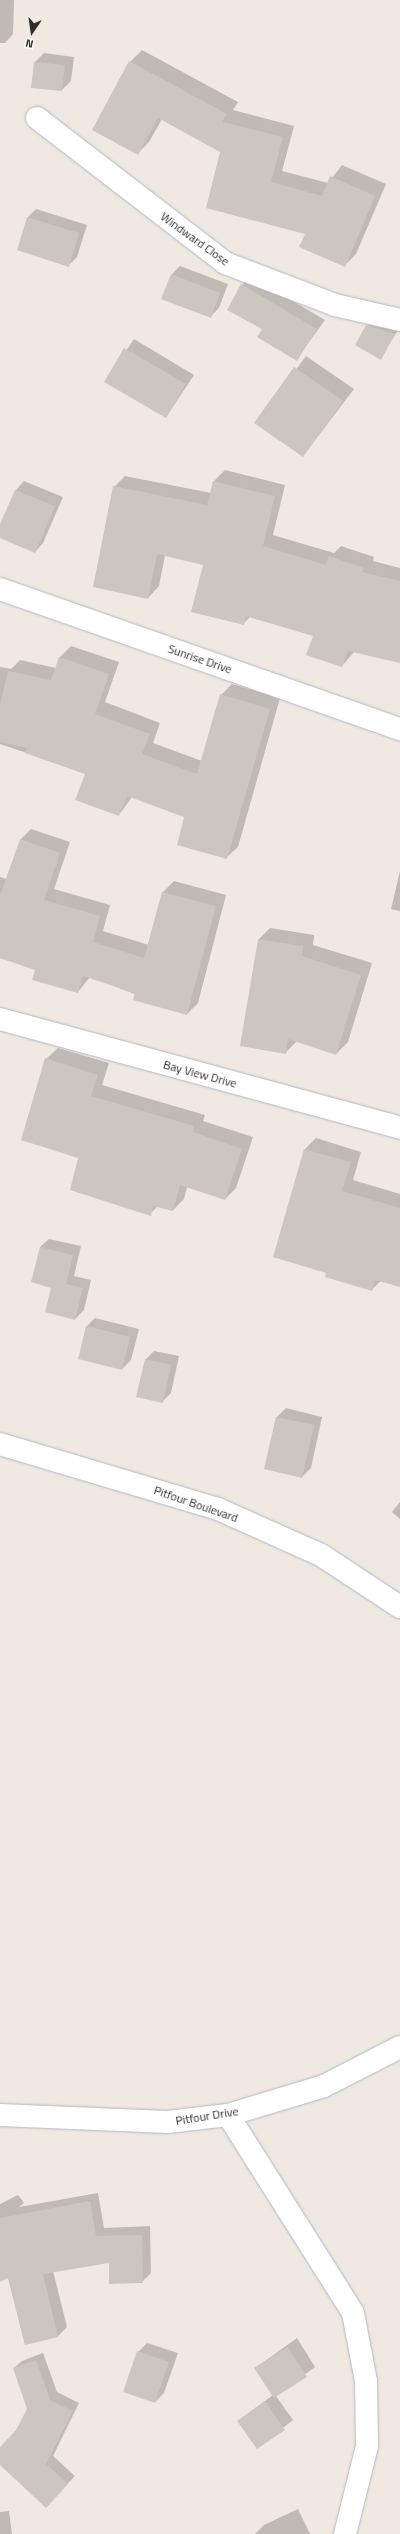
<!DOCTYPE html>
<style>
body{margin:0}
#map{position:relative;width:400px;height:2534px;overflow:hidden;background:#efe9e1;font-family:"Titillium Web",sans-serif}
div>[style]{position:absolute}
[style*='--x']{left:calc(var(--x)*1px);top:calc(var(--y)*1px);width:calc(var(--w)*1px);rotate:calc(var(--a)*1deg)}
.shadow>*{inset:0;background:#0003}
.building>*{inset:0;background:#cbc7bf}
.roads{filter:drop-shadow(0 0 1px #b4b7c1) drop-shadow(0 0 1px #b4b7c1)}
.minor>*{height:22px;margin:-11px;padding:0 11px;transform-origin:11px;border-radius:11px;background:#fff}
span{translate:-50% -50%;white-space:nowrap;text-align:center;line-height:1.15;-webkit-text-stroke:4px #fff;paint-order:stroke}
.street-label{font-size:12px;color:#2e2e2e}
.north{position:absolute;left:12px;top:12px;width:40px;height:40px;-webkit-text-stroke:3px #fff;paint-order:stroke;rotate:193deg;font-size:11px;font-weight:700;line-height:16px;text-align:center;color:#2e2e2e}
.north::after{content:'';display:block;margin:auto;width:14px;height:18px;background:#2e2e2e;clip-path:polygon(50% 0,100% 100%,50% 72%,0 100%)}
</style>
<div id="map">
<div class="shadow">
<i style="clip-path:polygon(0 0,14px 0,13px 34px,5px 43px,0 43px)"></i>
<i style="clip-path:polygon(142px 50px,238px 102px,233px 110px,294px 126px,282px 171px,328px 183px,342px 165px,386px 184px,356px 254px,344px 266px,221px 151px,162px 119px,149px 142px,137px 154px,130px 62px)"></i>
<i style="clip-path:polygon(44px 53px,74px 57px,71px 81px,62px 90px,35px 62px)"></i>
<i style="clip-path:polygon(36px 209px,87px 225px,77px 257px,68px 266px,27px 218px)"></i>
<i style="clip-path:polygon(180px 266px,228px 284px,219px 308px,210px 317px,172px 274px)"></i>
<i style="clip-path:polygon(250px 276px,325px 320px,296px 360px,263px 329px,242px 285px)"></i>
<i style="clip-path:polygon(372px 321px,399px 329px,380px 358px,367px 326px)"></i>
<i style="clip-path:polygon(134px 339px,194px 375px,166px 417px,105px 382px)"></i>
<i style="clip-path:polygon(306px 356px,354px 389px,303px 456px,256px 423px)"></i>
<i style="clip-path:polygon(225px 470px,285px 485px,273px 535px,334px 553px,341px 546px,374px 557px,373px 561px,400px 568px,400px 659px,354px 652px,342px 666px,314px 635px,250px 617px,243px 624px,204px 564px,165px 555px,159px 586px,148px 598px,114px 487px,125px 476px,211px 493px,214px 481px)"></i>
<i style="clip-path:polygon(24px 481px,63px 497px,43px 543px,35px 552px,0 537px,0 526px,16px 490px)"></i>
<i style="clip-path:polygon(71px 646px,119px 662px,105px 702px,160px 723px,153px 743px,202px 761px,221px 695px,232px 684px,280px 698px,238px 847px,226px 858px,186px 817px,132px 797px,119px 815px,86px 773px,0 744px,0 667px,11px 669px,20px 660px,56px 668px,60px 657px)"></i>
<i style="clip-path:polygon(31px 829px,70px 842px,54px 889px,110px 905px,103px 931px,149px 945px,163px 892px,174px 881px,226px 895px,198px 1003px,187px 1014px,90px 977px,78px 992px,37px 969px,0 958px,0 877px,7px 879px,20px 840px)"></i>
<i style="clip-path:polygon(400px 871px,400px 911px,391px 909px)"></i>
<i style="clip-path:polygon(270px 928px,314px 935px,313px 945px,372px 963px,348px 1042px,336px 1054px,297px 1041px,285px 1053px,259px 939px)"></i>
<i style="clip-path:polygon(58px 1048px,109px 1063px,102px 1085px,205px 1115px,203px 1121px,253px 1137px,236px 1188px,225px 1199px,187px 1187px,184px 1199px,173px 1210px,158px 1206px,150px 1214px,79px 1157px,46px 1059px)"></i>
<i style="clip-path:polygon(316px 1138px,361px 1152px,353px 1180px,400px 1194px,400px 1286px,381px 1281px,371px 1290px,327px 1272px,274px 1257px,305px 1149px)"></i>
<i style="clip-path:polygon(49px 1239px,81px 1246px,74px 1276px,91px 1280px,84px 1310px,75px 1319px,52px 1287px,40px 1247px)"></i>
<i style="clip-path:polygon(95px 1318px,139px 1329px,131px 1360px,122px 1369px,86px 1327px)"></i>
<i style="clip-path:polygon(154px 1351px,179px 1356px,171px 1393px,162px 1402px,145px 1360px)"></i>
<i style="clip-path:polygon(286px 1408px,322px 1417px,311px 1468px,302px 1477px,265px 1468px,277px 1417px)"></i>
<i style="clip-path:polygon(400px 1502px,400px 1519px,392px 1512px)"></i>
<i style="clip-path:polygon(98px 2193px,104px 2228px,150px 2226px,151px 2273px,142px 2282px,110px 2262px,53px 2271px,67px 2327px,58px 2336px,25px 2344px,8px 2277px,0 2278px,0 2204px,18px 2195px,24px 2203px,19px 2207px)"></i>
<i style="clip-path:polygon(297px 2338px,315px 2367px,276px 2396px,293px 2420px,257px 2448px,238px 2421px,273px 2395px,255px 2368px)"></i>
<i style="clip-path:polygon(147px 2343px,178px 2353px,164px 2393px,155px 2402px,138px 2352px)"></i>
<i style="clip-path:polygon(43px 2353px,57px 2392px,79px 2403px,53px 2456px,75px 2476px,46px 2506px,0 2464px,0 2448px,17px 2430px,28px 2409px,14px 2368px,22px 2361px)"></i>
<i style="clip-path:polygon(298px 2509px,310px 2534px,255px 2534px,264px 2525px)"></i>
<i style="clip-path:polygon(9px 2511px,12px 2534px,0 2534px,0 2512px)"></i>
</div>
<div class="building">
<i style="clip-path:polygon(129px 61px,227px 114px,222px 122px,283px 137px,271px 182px,322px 196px,330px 176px,375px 196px,345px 267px,299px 247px,305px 234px,206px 208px,220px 152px,158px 118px,138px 155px,92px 130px)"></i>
<i style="clip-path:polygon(34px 62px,65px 65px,62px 91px,31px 88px)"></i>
<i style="clip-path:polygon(27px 217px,79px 233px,69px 267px,17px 250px)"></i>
<i style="clip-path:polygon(171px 274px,220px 293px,211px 318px,161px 299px)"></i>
<i style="clip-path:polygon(241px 284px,317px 329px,297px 361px,257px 337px,262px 329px,227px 310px)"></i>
<i style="clip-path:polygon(366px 325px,395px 334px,381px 360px,355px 345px)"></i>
<i style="clip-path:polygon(124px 348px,186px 384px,166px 418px,104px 382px)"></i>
<i style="clip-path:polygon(294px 367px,343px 401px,303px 457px,254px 423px)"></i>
<i style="clip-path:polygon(213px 481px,275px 496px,263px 546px,326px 565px,329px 556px,364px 568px,362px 572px,400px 581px,400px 663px,348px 651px,342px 667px,306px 655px,313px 636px,246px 616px,244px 625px,191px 612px,203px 565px,157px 554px,148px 599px,93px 587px,113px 486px,207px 505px)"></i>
<i style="clip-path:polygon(15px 490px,55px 506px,35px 553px,0 538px,0 524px)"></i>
<i style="clip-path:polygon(59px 657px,109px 674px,95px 714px,150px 734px,142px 754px,197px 774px,220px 694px,270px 709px,227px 859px,177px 845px,184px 817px,127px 796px,119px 816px,75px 800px,85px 774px,25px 753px,27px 748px,0 742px,0 705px,8px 671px,51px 680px)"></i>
<i style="clip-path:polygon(20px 839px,60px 853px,44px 900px,100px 916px,93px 942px,144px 958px,162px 892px,216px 906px,187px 1015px,133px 1000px,135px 993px,83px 976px,78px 993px,32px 980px,35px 970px,0 958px,0 896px)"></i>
<i style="clip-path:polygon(258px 939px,303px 946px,302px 956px,361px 975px,336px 1055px,288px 1039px,286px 1054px,240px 1046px)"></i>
<i style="clip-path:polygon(45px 1058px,98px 1075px,91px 1096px,194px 1126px,193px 1132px,242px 1149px,225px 1200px,180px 1185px,173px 1211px,153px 1206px,151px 1216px,70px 1190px,78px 1158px,21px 1140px)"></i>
<i style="clip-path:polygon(304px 1149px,351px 1162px,342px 1191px,400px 1208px,400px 1287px,375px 1280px,372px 1291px,325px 1277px,326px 1273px,273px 1257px)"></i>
<i style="clip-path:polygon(40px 1247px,73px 1255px,66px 1284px,83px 1288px,75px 1320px,45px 1312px,51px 1288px,31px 1282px)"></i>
<i style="clip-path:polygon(86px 1326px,130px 1337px,122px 1370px,78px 1359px)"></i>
<i style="clip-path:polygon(145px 1359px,171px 1365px,163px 1403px,136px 1397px)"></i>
<i style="clip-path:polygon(276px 1417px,314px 1425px,302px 1478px,264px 1469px)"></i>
<i style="clip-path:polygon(90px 2201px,96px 2236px,142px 2235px,143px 2283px,109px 2284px,109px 2263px,43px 2274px,58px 2337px,25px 2345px,8px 2278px,0 2282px,0 2218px)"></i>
<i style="clip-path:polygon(288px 2347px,307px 2377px,274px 2398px,254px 2368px)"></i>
<i style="clip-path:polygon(137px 2351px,169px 2362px,155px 2403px,123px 2392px)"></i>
<i style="clip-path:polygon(36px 2360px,50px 2400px,73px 2411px,46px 2464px,68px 2484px,46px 2508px,0 2465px,0 2447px,16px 2430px,27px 2409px,13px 2368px)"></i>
<i style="clip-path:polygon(265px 2401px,285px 2430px,257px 2449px,237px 2421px)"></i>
</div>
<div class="roads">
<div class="minor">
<i style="--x:37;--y:118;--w:237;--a:37.6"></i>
<i style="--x:225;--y:263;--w:118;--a:20.9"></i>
<i style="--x:335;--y:305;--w:67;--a:13"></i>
<i style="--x:0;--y:589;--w:424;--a:19.3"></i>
<i style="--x:0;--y:1019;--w:415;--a:15.2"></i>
<i style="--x:0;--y:1444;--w:227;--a:16.6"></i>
<i style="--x:218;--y:1509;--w:113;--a:24.1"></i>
<i style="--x:321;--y:1555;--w:95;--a:33.4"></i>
<i style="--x:0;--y:2115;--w:168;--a:2.4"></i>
<i style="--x:168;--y:2122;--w:60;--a:-6.7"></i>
<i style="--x:228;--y:2115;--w:100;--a:-16.8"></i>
<i style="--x:324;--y:2086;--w:85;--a:-27.2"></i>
<i style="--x:228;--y:2115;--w:234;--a:57.7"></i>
<i style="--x:353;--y:2313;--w:69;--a:79.2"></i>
<i style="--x:366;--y:2381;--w:65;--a:89.1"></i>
<i style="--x:367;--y:2446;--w:91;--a:104"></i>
</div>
</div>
<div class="street-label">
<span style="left:195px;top:239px;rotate:36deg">Windward Close</span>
<span style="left:200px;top:659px;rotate:19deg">Sunrise Drive</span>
<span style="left:200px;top:1074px;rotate:15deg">Bay View Drive</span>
<span style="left:196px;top:1504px;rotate:19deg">Pitfour Boulevard</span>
<span style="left:207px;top:2116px;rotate:-9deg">Pitfour Drive</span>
</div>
<div class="north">N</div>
</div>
